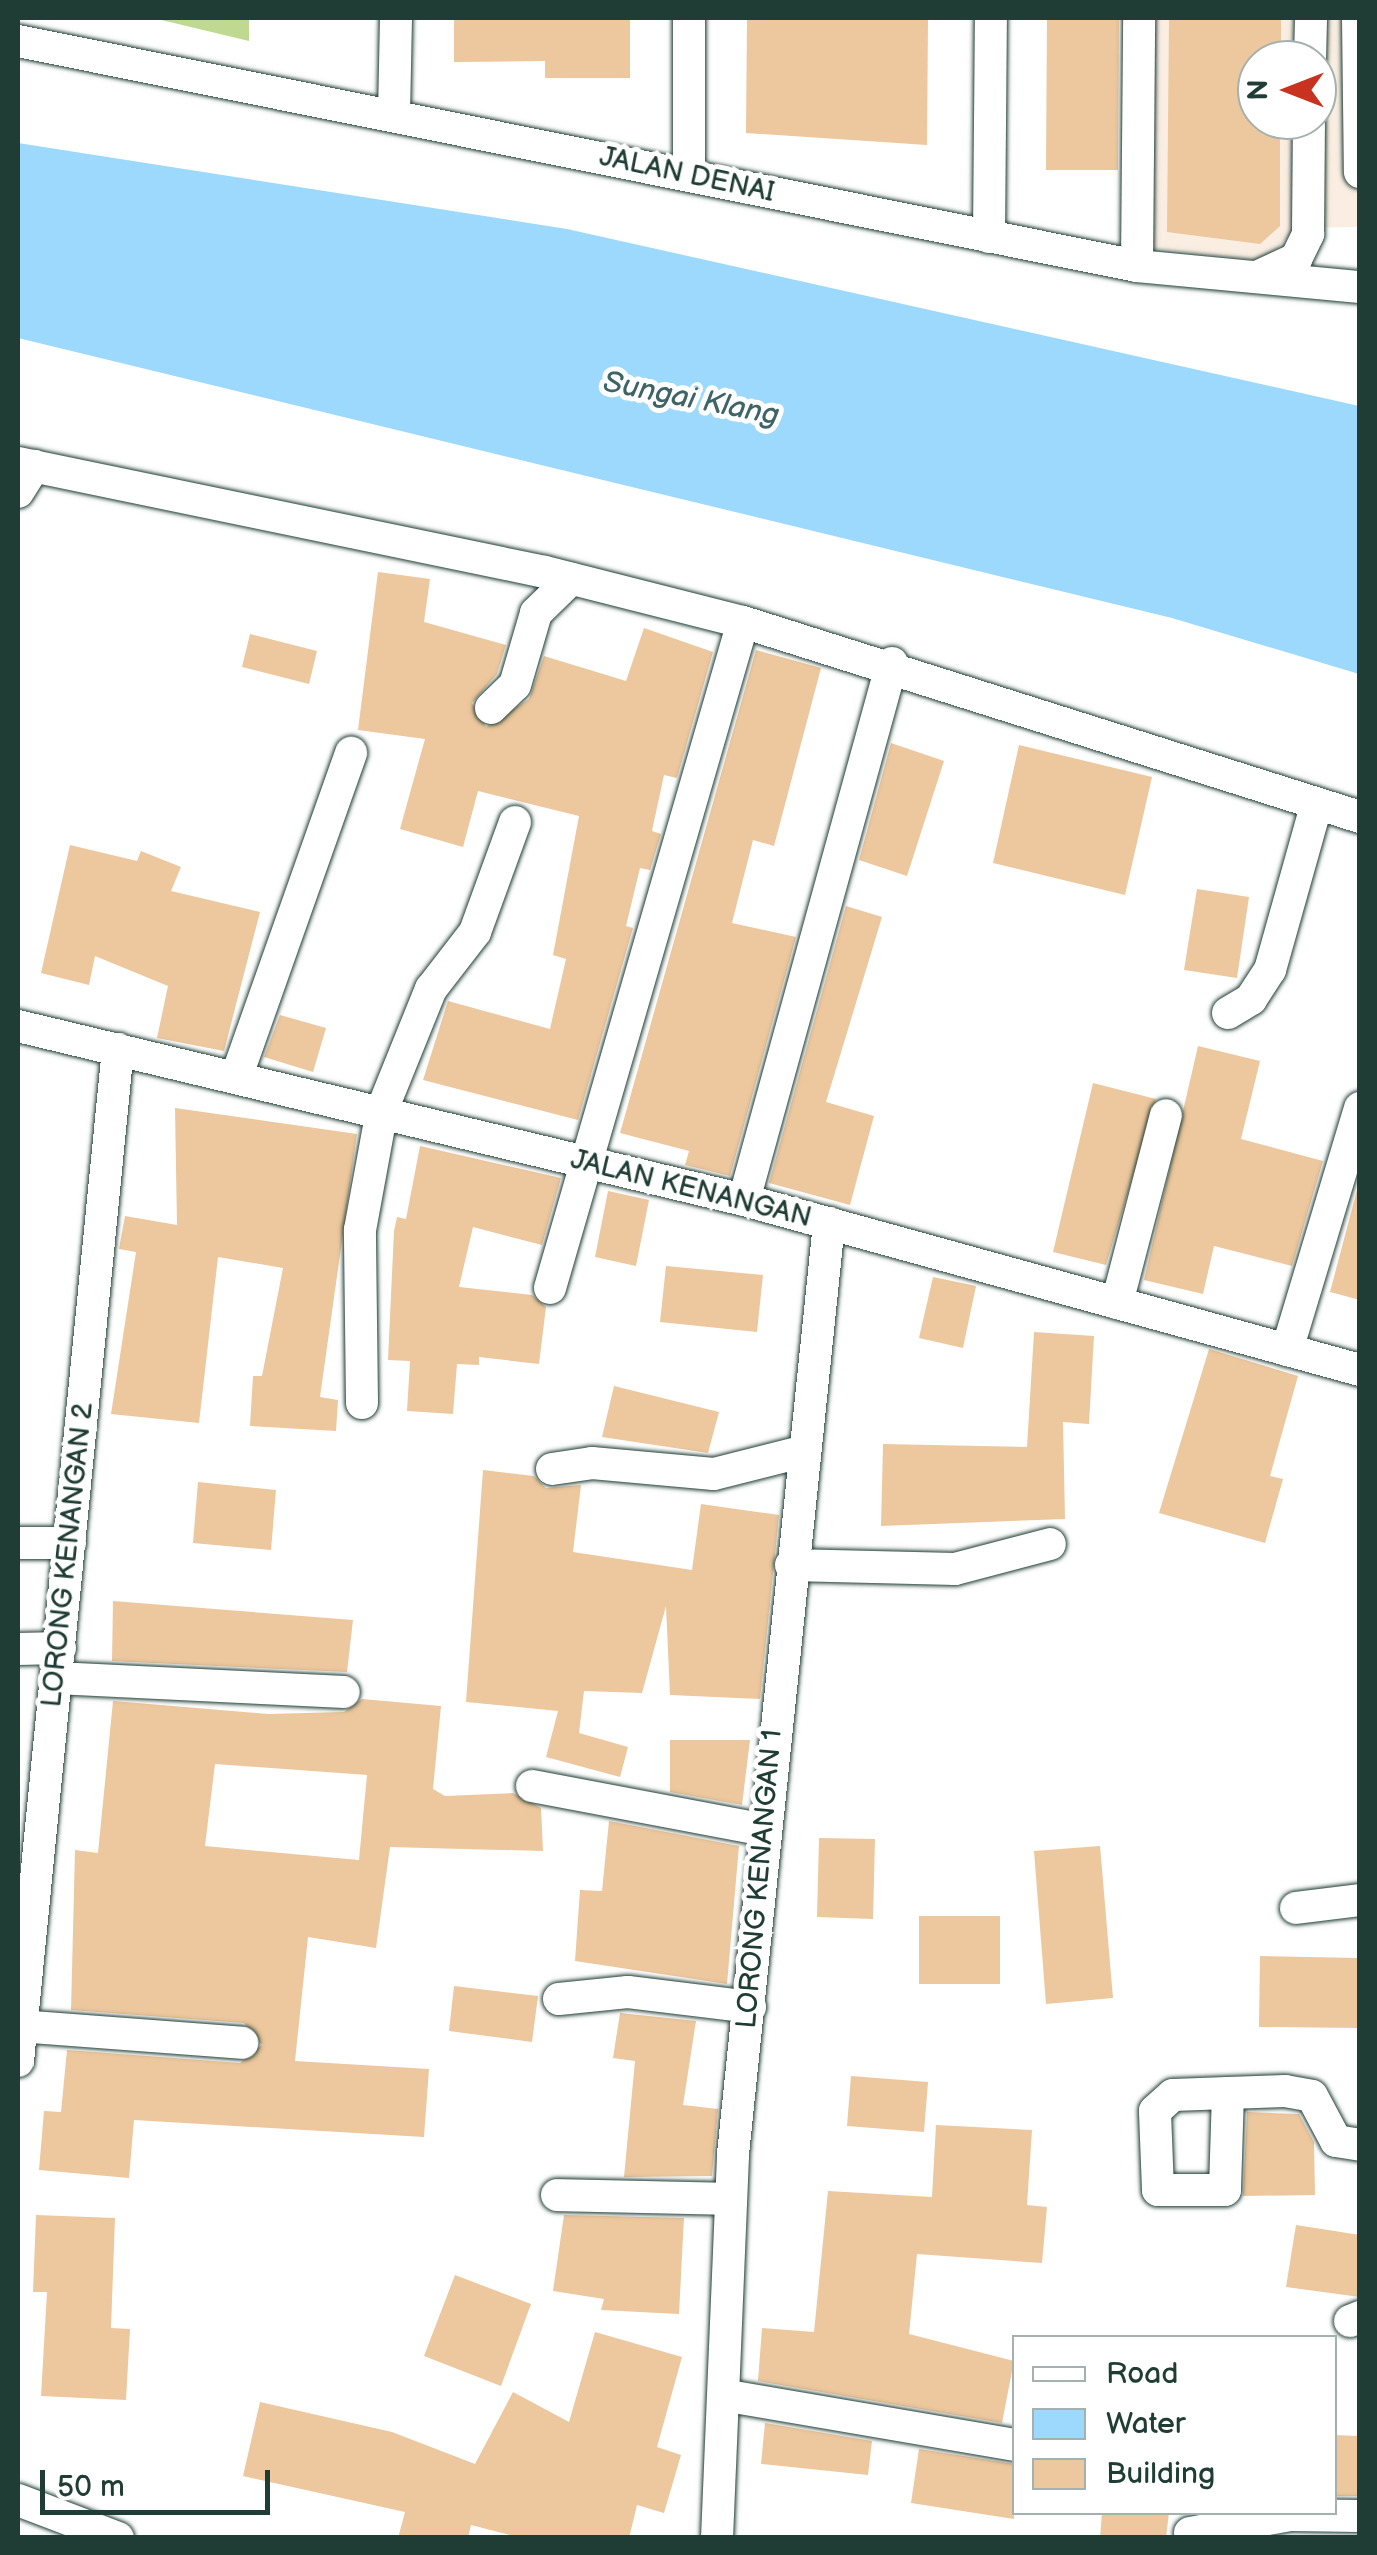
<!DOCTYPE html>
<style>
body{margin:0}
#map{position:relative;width:1377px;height:2555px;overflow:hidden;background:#fff;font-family:"Balsamiq Sans",sans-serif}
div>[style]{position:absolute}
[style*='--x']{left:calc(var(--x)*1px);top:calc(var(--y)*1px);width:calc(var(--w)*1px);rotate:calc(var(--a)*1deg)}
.built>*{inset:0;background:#faeee2}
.green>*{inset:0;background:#c0d990}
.water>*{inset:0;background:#9cd9fd}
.building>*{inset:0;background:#edc79d}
.roads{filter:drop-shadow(0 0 2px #1f3d34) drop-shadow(0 0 2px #1f3d34)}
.minor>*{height:32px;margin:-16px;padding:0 16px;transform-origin:16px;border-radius:16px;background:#fff}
span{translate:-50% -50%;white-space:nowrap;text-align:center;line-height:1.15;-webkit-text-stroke:10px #fff;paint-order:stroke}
.street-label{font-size:28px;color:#1f3d34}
.water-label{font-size:30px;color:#3e6466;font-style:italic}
.frame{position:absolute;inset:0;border:20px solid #1f3d34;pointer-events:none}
.legend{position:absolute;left:1012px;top:2335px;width:325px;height:180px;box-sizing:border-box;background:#fff;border:2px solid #a5b1ae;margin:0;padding:12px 18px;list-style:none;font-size:30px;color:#1f3d34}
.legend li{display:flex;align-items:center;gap:20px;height:50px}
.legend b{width:50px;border:2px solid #a5b1ae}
.north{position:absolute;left:1237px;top:40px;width:100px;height:100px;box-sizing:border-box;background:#fff;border:2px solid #a5b1ae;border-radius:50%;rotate:270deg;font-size:28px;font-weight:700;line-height:40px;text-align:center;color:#1f3d34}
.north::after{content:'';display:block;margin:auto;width:35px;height:45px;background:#c8321e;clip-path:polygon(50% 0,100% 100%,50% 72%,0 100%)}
.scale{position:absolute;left:40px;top:2470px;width:230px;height:45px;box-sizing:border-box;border:5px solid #1f3d34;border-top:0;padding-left:12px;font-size:30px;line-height:35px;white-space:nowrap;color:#1f3d34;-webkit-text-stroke:8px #fff;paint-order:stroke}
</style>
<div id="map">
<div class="built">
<i style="clip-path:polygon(evenodd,1151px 18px,1359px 18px,1359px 227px,1296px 228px,1265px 261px,1151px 248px,1151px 18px,1257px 60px,1317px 60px,1317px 120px,1257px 120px,1257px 60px)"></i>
</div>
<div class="green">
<i style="clip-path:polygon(153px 18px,249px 18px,249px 41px)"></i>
</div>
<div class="water">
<i style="clip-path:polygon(18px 143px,567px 229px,1359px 406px,1359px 674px,1172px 618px,18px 338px)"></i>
</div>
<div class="building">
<i style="clip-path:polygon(454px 18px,630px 18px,630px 78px,545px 78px,545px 61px,454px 62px)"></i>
<i style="clip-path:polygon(747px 18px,928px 18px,927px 145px,746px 133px)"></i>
<i style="clip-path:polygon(1047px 18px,1119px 18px,1118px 170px,1046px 170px)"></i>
<i style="clip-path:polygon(1169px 18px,1281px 18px,1281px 60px,1257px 60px,1257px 120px,1280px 120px,1280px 226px,1260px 244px,1167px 232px)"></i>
<i style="clip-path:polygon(378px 572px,430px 579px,424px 622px,506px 645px,497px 674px,472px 703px,486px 727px,529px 699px,544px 656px,626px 681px,644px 628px,713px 652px,677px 778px,664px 775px,652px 831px,661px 834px,650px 870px,640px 868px,626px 926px,633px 928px,578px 1120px,423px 1080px,448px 1001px,550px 1029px,566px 959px,553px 955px,579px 816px,478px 791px,463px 847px,400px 829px,425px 739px,358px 730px)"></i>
<i style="clip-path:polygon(250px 634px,317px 651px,309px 684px,242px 667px)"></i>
<i style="clip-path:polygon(756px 650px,821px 668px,774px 846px,753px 840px,732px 923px,796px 937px,730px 1176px,685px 1165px,689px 1151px,620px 1133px)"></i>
<i style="clip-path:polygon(891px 743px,944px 761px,907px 876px,859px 860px)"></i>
<i style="clip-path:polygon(1019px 745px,1152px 777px,1125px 895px,993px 863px)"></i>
<i style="clip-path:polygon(70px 845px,137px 861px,141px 851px,181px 867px,171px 891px,260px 912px,224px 1051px,157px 1038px,168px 986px,95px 956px,89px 985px,41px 973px)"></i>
<i style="clip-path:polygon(1197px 889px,1249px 897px,1237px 978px,1184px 970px)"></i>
<i style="clip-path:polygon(846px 906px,882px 917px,826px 1102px,874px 1116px,850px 1205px,769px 1183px)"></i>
<i style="clip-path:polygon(280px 1015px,326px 1028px,313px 1072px,264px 1057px)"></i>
<i style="clip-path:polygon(1198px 1046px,1260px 1061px,1241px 1139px,1323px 1161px,1292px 1266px,1214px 1246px,1203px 1294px,1144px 1280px)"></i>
<i style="clip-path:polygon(1093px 1083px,1156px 1099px,1106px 1265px,1053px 1252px)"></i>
<i style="clip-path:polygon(175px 1108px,357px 1134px,320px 1397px,338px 1400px,336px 1431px,250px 1426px,253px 1376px,262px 1376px,283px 1268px,218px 1257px,199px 1423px,111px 1414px,136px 1252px,119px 1249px,125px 1216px,177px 1225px)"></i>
<i style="clip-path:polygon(420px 1146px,561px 1178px,542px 1245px,473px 1227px,459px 1287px,532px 1295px,546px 1307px,539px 1364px,479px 1357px,479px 1365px,457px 1364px,453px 1414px,407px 1411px,410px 1361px,388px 1360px,394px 1231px,397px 1217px,406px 1219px)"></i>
<i style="clip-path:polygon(1360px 1179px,1360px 1300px,1330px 1292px)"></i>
<i style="clip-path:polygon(608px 1191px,649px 1200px,636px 1266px,595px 1257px)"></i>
<i style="clip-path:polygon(666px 1266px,763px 1275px,757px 1332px,660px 1322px)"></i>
<i style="clip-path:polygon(933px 1277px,976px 1286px,963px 1348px,919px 1338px)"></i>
<i style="clip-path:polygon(1034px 1332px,1094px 1336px,1089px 1424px,1063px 1422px,1065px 1519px,881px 1526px,883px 1444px,1027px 1447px)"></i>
<i style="clip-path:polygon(1209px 1349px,1298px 1376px,1270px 1476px,1283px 1479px,1265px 1543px,1159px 1513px)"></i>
<i style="clip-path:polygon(614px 1386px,719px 1412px,708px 1453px,602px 1437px)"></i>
<i style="clip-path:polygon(483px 1470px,534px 1476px,546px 1488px,581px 1485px,573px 1552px,692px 1570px,701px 1504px,779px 1515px,760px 1699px,670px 1695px,666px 1606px,642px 1693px,584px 1691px,579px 1733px,628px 1747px,620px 1777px,546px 1757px,558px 1711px,466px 1702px)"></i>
<i style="clip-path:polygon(198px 1482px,276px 1490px,271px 1550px,193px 1543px)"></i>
<i style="clip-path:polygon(113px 1601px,353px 1620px,347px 1672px,112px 1661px)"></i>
<i style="clip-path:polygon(evenodd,362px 1699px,441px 1706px,433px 1789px,445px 1796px,513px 1793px,541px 1808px,543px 1851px,390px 1847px,376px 1948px,308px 1937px,295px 2061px,429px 2069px,424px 2137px,134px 2120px,129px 2178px,39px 2170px,44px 2111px,61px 2112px,67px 2050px,240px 2063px,262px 2045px,244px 2023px,71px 2010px,75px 1850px,98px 1853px,113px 1701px,268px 1714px,344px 1712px,362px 1699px,215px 1764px,367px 1775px,359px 1860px,205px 1846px,215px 1764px)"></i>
<i style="clip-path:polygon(670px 1740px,750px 1740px,742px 1805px,670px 1792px)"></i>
<i style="clip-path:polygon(609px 1821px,739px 1846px,727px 1984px,575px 1961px,580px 1890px,602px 1891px)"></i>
<i style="clip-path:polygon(819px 1838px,875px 1839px,873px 1919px,817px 1917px)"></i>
<i style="clip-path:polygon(1100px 1846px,1113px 1998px,1046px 2004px,1034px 1851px)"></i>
<i style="clip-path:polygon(919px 1916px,1000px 1916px,1000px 1984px,919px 1984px)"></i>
<i style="clip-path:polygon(1260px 1956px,1360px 1958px,1360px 2028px,1259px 2027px)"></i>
<i style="clip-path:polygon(454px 1986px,538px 1996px,532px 2042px,449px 2031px)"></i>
<i style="clip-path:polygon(620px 2013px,696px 2021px,683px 2105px,718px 2109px,712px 2176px,624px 2177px,635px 2061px,613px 2058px)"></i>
<i style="clip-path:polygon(851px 2076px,928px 2082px,924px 2132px,847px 2126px)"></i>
<i style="clip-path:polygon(1247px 2112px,1299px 2114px,1314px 2142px,1315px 2195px,1243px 2196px)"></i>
<i style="clip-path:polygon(936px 2125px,1032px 2130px,1027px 2205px,1047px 2207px,1042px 2263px,917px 2254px,909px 2334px,1014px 2361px,1002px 2423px,758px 2381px,762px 2328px,814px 2332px,828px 2191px,932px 2197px)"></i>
<i style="clip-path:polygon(36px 2215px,115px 2218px,111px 2328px,130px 2329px,126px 2400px,41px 2396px,47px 2292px,33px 2292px)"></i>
<i style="clip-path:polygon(564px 2215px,684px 2218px,679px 2314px,601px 2310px,604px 2299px,553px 2291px)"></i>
<i style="clip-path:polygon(1296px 2225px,1360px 2235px,1360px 2297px,1286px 2287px)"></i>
<i style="clip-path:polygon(455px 2275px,531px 2304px,501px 2386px,424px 2356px)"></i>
<i style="clip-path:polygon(595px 2332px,682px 2357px,657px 2447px,681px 2455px,664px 2513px,637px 2505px,629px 2538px,522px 2538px,471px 2525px,468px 2538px,398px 2538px,405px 2512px,243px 2476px,260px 2402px,392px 2432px,475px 2464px,513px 2392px,569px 2422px)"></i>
<i style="clip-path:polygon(765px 2423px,872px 2441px,868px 2475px,761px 2464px)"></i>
<i style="clip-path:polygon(1334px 2435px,1359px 2436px,1357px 2496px,1334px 2496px)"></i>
<i style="clip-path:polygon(919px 2449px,1014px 2464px,1014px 2519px,911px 2503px)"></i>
<i style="clip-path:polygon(1102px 2512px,1169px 2512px,1166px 2538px,1100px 2538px)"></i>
</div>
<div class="roads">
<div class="minor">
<i style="--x:689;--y:18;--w:157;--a:90"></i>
<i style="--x:1358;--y:18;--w:154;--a:89.3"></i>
<i style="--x:18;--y:41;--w:1141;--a:11.37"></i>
<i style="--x:1137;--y:266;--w:224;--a:5.4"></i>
<i style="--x:1310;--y:60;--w:42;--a:-88.6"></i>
<i style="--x:394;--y:114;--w:96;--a:-88.8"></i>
<i style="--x:989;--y:237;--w:219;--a:-89.5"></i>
<i style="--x:1137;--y:266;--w:248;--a:-89.5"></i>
<i style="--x:1259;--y:276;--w:41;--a:-24.7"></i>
<i style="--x:1296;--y:259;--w:28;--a:-64"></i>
<i style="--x:1308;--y:234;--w:114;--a:-89.5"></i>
<i style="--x:18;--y:463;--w:538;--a:11.69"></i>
<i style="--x:545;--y:572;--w:204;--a:14.2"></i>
<i style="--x:743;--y:622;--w:647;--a:17.54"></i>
<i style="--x:18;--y:492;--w:31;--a:-58"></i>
<i style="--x:491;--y:708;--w:33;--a:-44"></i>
<i style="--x:515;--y:685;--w:75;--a:-73.7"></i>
<i style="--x:536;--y:613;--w:49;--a:-44.2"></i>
<i style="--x:1228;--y:1013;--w:27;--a:-31"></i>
<i style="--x:1251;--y:999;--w:35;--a:-57"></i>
<i style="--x:1270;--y:970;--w:173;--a:-74.3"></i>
<i style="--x:18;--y:1026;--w:747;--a:13.48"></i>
<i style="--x:744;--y:1200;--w:639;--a:15.43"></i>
<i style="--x:237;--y:1075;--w:342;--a:-70.5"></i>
<i style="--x:744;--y:1200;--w:557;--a:-74.59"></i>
<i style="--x:550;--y:1288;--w:693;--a:-73.84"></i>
<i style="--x:1117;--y:1303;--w:194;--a:-75.4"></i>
<i style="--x:1287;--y:1350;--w:253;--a:-73.2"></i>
<i style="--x:362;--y:1403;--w:173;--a:-90.7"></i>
<i style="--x:360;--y:1230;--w:122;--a:-79.6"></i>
<i style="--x:382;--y:1110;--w:131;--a:-68"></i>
<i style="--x:431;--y:989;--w:72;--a:-52.3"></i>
<i style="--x:475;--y:932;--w:117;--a:-70"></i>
<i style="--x:552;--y:1469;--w:40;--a:-8.5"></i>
<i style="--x:592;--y:1463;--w:122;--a:5.2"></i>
<i style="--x:714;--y:1474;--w:94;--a:-14.2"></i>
<i style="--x:18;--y:1543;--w:52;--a:0"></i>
<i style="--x:791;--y:1565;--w:164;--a:1.4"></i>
<i style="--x:955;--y:1569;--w:98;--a:-14.7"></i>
<i style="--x:18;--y:1649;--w:42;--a:-1.4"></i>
<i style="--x:56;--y:1678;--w:288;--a:2.8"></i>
<i style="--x:532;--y:1786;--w:236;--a:10.7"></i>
<i style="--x:1296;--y:1908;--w:64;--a:-7.1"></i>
<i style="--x:559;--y:1999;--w:69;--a:-5.8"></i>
<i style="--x:628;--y:1992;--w:123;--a:7"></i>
<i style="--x:18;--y:2026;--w:225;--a:4.3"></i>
<i style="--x:18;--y:2061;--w:1017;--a:-84.36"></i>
<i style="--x:1228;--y:2093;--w:97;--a:91.8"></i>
<i style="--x:1225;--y:2190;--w:67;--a:180"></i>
<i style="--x:1158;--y:2190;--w:79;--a:-92.2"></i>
<i style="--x:1155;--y:2111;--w:24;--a:-42"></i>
<i style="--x:1173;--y:2095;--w:55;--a:-2.1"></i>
<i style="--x:1228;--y:2093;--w:57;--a:-2"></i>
<i style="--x:1285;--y:2091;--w:27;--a:10"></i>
<i style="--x:1312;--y:2096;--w:51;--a:61.9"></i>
<i style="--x:1336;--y:2141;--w:24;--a:9"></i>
<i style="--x:557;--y:2195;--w:173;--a:1.3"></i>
<i style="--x:1350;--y:2321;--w:11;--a:-22"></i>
<i style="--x:728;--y:2396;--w:290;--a:9.7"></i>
<i style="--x:18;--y:2500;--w:107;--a:20.8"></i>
<i style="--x:1190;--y:2533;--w:102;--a:-10.2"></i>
<i style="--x:1290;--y:2515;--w:70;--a:0.8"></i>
<i style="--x:717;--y:2538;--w:384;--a:-87.6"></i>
<i style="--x:733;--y:2154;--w:936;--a:-84.11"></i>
</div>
</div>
<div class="street-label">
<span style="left:687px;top:175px;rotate:12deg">JALAN DENAI</span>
<span style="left:691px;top:1189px;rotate:14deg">JALAN KENANGAN</span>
<span style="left:68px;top:1555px;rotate:-84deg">LORONG KENANGAN 2</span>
<span style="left:760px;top:1879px;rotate:-85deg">LORONG KENANGAN 1</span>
</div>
<div class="water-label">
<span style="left:691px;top:399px;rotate:11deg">Sungai Klang</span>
</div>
<div class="frame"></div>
<ul class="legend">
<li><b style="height:12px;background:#fff"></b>Road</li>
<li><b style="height:28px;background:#9cd9fd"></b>Water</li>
<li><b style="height:28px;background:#edc79d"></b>Building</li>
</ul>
<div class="north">N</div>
<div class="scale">50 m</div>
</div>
